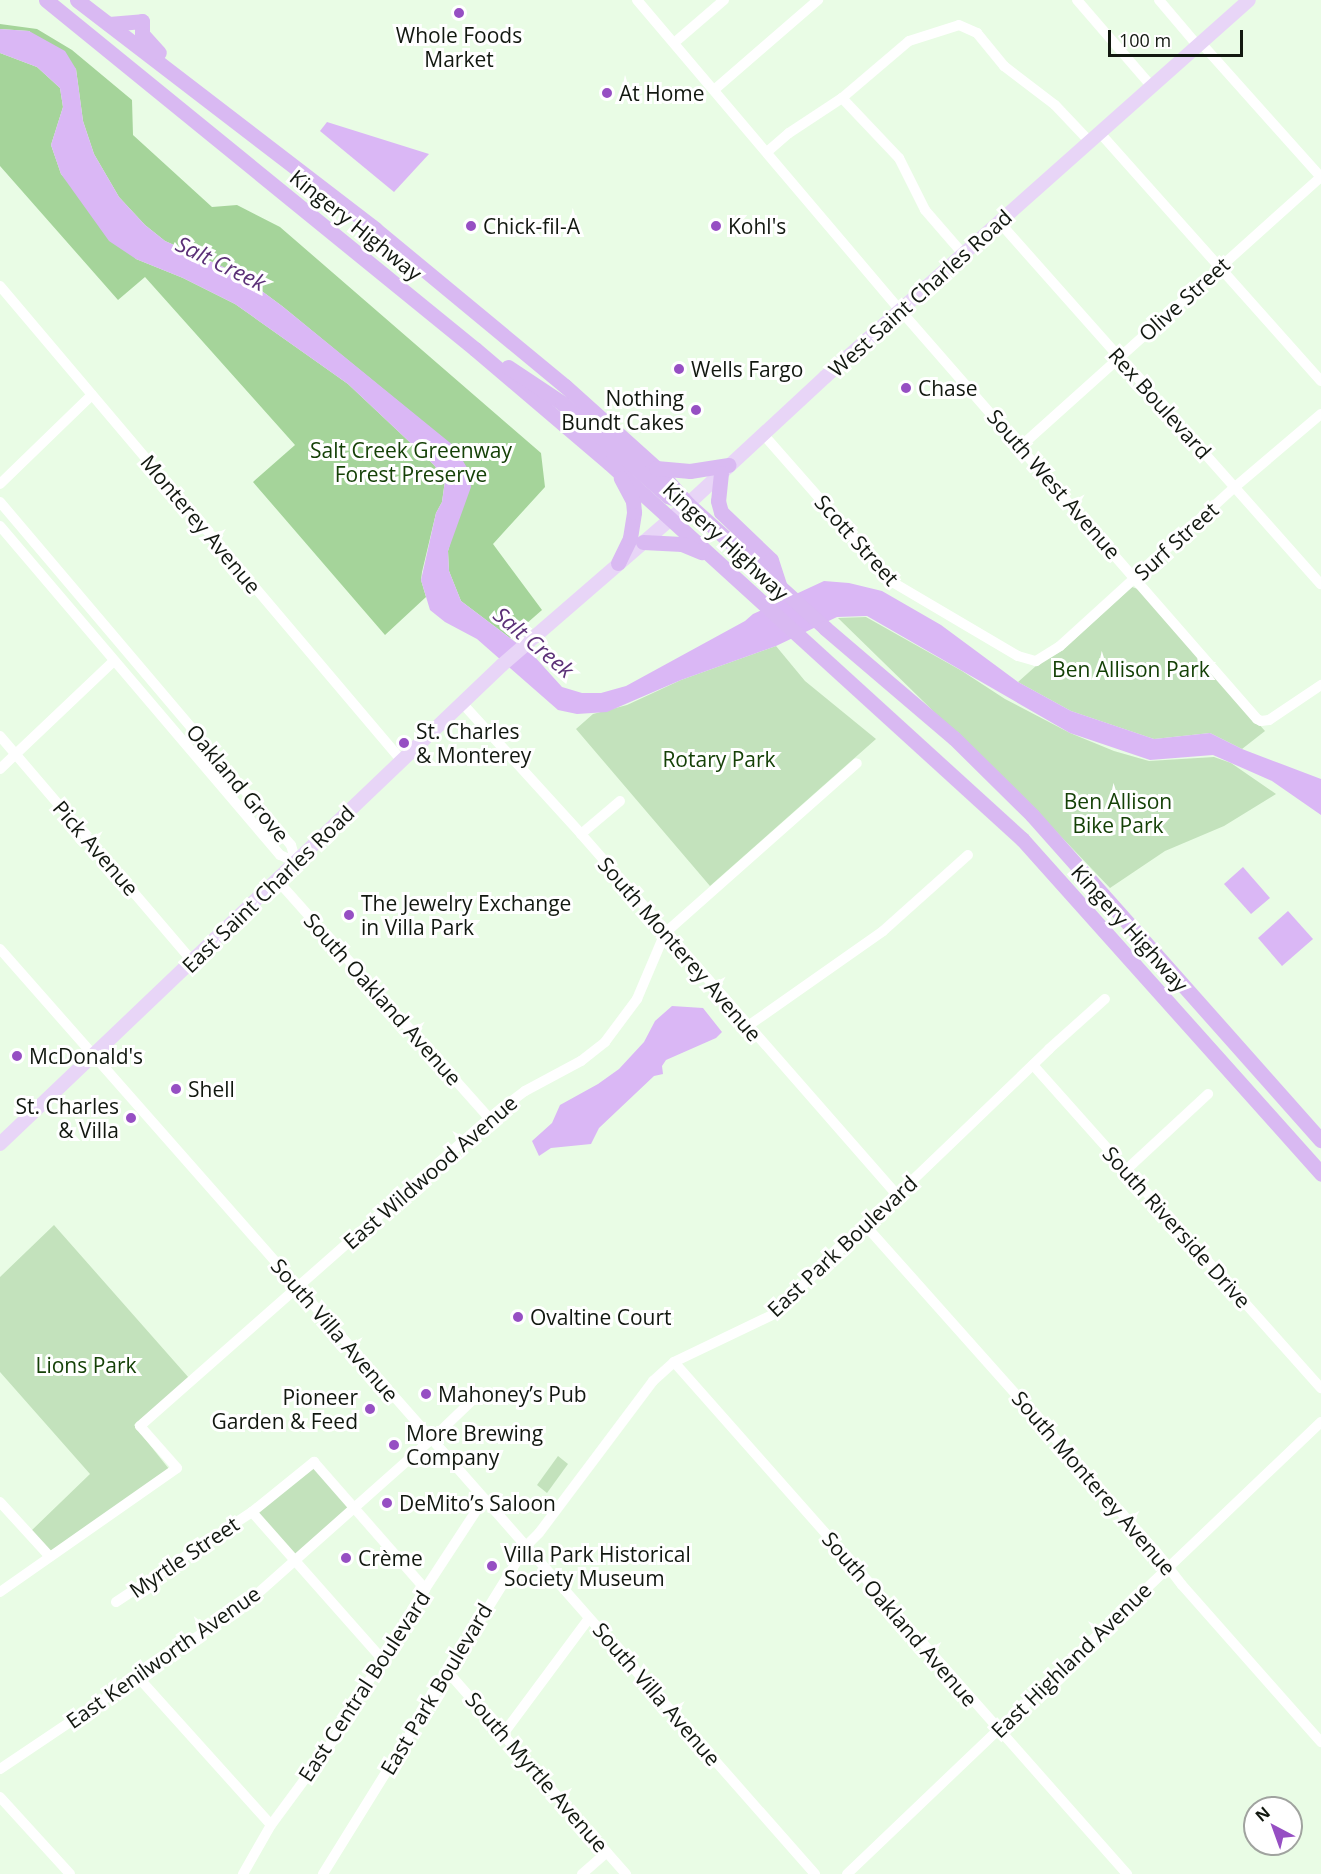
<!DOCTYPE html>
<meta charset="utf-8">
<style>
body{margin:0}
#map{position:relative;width:1321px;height:1874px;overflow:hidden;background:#e9fce5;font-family:"Open Sans",sans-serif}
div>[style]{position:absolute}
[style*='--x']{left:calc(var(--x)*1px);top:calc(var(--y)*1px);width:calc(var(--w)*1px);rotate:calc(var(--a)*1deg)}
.green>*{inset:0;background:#c3e2bc}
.forest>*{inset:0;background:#a5d49a}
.water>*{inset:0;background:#dab7f5}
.minor>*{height:10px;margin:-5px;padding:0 5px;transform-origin:5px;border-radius:5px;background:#fff}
.major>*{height:14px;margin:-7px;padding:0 7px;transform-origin:7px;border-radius:7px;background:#e8d5f7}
.highway>*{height:15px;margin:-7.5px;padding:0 7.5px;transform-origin:7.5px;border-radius:7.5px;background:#d9b9f2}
.dots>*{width:16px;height:16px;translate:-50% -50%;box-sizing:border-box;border:3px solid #fff;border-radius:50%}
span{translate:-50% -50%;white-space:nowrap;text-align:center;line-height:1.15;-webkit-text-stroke:6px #fff;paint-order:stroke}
.poi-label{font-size:21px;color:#121810}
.left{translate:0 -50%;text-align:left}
.right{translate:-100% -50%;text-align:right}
.street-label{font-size:21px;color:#121810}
.park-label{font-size:21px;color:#154107}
.water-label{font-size:22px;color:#5b3077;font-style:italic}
.north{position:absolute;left:1243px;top:1796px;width:60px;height:60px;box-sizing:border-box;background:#fff;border:2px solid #a0a39f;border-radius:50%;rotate:319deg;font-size:16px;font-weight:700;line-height:24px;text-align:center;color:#121810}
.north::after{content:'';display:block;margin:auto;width:21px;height:27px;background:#964fc3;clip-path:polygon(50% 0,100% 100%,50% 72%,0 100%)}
.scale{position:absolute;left:1108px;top:30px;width:135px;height:27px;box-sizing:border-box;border:3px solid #121810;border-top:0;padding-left:8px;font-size:18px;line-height:21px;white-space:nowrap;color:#121810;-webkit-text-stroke:4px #fff;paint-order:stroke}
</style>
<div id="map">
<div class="green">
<i style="clip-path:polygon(1132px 587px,1138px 589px,1265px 731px,1242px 749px,1210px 733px,1154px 739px,1071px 711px,1018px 682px,1037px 665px,1063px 650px)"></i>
<i style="clip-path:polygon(866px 617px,962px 671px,1005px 699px,1070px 733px,1114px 751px,1149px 761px,1214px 757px,1231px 763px,1276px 794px,1224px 826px,1165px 851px,1110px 888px,1051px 826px,838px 618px)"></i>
<i style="clip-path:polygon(776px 646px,805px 681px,876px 739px,710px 886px,576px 729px,593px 714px,627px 705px,681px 680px)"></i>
<i style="clip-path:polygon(54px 1225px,189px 1378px,134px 1425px,169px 1469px,50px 1552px,31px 1531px,90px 1474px,0 1372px,0 1277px)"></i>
<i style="clip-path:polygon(558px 1456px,568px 1464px,547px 1493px,537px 1485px)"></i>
<i style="clip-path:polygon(313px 1466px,350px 1509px,295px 1557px,256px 1513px)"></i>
</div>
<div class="forest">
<i style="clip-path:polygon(0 24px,37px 29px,72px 50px,132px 100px,133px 135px,212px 207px,237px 205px,280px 227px,541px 453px,545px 487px,493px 544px,542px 610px,510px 638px,461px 601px,449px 571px,448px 551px,455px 526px,454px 447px,282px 306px,239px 274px,165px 241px,145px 225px,119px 197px,94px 154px,83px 121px,76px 69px,29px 31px,0 29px)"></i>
<i style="clip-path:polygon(0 53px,37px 67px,60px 88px,63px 107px,51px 145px,61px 174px,136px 259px,183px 278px,235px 304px,348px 384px,434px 465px,445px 480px,442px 502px,436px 513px,422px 572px,421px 580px,426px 597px,385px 635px,253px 482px,295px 445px,145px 277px,118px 300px,0 166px)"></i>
</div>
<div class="water">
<i style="clip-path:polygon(0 29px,29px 31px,65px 51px,76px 69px,83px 121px,94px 154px,119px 197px,145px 225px,165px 241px,239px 274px,282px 306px,454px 446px,469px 471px,471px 487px,448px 551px,449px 571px,461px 601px,534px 656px,562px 687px,582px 693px,601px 693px,626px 686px,745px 621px,753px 614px,824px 581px,849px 583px,882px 591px,941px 625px,1018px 682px,1071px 711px,1154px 739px,1210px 733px,1242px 749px,1321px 779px,1321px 815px,1272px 781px,1213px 755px,1150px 760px,1070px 733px,867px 616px,837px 617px,776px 646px,681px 680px,607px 712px,577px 714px,558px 710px,477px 639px,445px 622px,430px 610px,421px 580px,436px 513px,442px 502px,445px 481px,434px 465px,348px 384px,235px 304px,183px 278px,136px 259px,109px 241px,61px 174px,51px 145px,63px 107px,60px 88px,37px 67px,0 53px)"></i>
<i style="clip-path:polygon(327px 122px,429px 154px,394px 192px,320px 131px)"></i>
<i style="clip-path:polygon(1243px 867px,1270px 898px,1251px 914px,1224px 884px)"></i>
<i style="clip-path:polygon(1288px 911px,1313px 939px,1282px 966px,1258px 938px)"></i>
<i style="clip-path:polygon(672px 1006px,703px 1008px,722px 1032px,716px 1038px,666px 1060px,662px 1066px,663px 1074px,654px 1076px,599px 1128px,591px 1144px,551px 1148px,539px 1156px,532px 1141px,552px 1123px,560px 1105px,598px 1084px,619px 1069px,644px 1042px,655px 1021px)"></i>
</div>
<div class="minor">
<i style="--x:637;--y:0;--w:408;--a:49.7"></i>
<i style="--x:901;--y:311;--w:541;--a:48.89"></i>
<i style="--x:1257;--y:719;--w:4;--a:27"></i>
<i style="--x:1261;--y:721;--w:8;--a:-7"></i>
<i style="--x:1269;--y:720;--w:63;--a:-33.9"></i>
<i style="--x:1077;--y:0;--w:115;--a:49.2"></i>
<i style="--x:1159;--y:0;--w:60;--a:49.7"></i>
<i style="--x:674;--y:43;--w:66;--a:-40.7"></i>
<i style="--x:1201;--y:43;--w:180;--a:48.2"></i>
<i style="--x:714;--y:90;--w:138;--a:-40.9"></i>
<i style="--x:842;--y:98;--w:83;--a:46.5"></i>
<i style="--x:899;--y:158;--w:58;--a:63.4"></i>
<i style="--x:925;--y:210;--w:60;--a:49.1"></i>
<i style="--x:1100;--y:133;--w:332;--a:48.3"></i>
<i style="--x:767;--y:152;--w:29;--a:-41"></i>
<i style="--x:789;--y:133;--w:64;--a:-33.4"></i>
<i style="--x:842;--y:98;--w:88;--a:-40.4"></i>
<i style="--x:909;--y:41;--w:52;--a:-17.7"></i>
<i style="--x:959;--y:25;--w:20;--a:24"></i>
<i style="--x:977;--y:33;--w:43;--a:50.7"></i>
<i style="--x:1004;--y:66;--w:64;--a:37.4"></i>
<i style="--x:1055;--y:105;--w:51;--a:46.6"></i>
<i style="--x:1000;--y:223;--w:483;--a:48.4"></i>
<i style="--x:0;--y:286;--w:622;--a:49.76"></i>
<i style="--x:763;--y:434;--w:198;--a:48.7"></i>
<i style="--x:894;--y:583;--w:144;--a:30.5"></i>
<i style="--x:1018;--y:656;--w:19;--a:16"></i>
<i style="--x:1036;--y:661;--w:28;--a:-32"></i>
<i style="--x:1060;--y:646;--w:236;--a:-42.3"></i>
<i style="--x:1235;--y:487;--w:113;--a:-40.3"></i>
<i style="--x:1021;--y:446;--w:403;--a:-41.9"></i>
<i style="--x:0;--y:484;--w:128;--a:-44.1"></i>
<i style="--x:0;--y:502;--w:450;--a:49.7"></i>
<i style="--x:291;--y:845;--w:18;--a:74"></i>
<i style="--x:0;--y:526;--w:432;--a:49.6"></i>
<i style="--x:280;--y:855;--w:17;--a:24"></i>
<i style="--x:462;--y:703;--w:177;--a:47.7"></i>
<i style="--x:581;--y:834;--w:480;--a:48.8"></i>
<i style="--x:0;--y:736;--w:296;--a:49.5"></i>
<i style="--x:0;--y:769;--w:157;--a:-43.5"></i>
<i style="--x:581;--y:834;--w:51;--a:-40.2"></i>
<i style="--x:277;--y:880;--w:319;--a:48.3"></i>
<i style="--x:0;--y:949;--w:1233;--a:48.62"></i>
<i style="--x:748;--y:1026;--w:165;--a:-35.1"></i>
<i style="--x:883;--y:931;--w:114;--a:-41.8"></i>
<i style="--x:1033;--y:1065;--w:433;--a:48.3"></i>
<i style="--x:1126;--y:1170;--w:112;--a:-42.8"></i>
<i style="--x:865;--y:1225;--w:436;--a:48.3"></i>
<i style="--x:1155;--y:1550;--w:44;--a:52.4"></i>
<i style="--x:1182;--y:1585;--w:210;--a:48.5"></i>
<i style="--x:674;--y:1362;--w:684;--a:48.5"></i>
<i style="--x:0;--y:1502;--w:74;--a:47.7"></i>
<i style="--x:252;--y:1512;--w:196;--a:48.5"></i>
<i style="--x:0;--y:1592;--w:216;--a:-35"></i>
<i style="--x:177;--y:1468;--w:56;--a:-131.4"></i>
<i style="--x:140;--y:1426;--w:465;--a:-41.4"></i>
<i style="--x:489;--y:1118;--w:45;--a:-36.9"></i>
<i style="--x:525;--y:1091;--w:64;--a:-28.2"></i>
<i style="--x:581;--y:1061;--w:31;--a:-38"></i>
<i style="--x:605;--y:1042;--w:54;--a:-53.3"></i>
<i style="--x:637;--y:999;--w:72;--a:-67"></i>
<i style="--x:665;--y:933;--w:256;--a:-41.5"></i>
<i style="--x:116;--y:1602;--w:163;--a:-33.5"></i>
<i style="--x:252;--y:1512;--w:80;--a:-38.9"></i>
<i style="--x:314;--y:1462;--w:169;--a:48.8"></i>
<i style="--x:447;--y:1671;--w:271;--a:48.6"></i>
<i style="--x:137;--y:1676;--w:200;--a:48"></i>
<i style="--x:503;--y:1734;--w:144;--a:-53.4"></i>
<i style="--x:0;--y:1769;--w:298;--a:-33.9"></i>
<i style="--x:247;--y:1603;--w:247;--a:-41.6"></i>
<i style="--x:432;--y:1439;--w:68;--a:-43.8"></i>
<i style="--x:0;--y:1797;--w:104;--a:47.7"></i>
<i style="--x:243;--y:1874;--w:56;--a:-60.3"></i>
<i style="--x:271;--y:1825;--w:99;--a:-53.6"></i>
<i style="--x:330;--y:1745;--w:183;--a:-58.7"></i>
<i style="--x:425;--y:1589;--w:108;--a:-56.8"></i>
<i style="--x:323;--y:1874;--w:386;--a:-58.2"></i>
<i style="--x:526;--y:1546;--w:18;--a:-45"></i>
<i style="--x:539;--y:1533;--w:190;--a:-53.1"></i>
<i style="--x:653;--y:1381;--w:28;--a:-42"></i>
<i style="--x:674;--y:1362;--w:109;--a:-25.6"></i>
<i style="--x:772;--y:1315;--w:384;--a:-43.8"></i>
<i style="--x:1049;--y:1049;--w:75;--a:-41.8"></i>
<i style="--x:582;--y:1874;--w:33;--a:-41"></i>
<i style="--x:847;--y:1874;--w:655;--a:-43.64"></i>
</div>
<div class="major">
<i style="--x:0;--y:1144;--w:694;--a:-43.66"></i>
<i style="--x:502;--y:665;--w:246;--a:-40.9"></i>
<i style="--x:688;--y:504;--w:187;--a:-42.8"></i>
<i style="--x:825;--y:377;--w:567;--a:-41.64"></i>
</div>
<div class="highway">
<i style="--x:46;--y:0;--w:553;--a:39.13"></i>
<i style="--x:475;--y:349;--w:176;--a:40.4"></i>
<i style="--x:609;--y:463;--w:559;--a:42.32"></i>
<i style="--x:1022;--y:839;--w:449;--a:48.2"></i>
<i style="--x:77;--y:0;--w:376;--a:37.5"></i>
<i style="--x:375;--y:229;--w:246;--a:39.6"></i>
<i style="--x:565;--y:386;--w:122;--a:42"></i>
<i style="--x:656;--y:468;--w:48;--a:48.4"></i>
<i style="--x:688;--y:504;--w:185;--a:42.1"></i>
<i style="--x:825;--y:628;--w:170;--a:40.5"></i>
<i style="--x:954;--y:738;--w:110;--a:44.6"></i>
<i style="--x:1032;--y:815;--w:435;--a:48.4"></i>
<i style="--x:109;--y:24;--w:33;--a:-5"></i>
<i style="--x:142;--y:21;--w:13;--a:90"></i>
<i style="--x:142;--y:34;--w:25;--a:48"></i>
<i style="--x:508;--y:367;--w:65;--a:33.7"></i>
<i style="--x:562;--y:403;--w:141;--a:41.3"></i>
<i style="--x:668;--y:496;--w:13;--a:23"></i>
<i style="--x:656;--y:468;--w:34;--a:5"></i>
<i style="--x:690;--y:471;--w:39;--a:-9"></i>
<i style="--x:721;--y:473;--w:28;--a:96"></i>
<i style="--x:718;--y:501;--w:11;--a:75"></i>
<i style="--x:721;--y:512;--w:69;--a:43.8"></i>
<i style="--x:771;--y:560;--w:29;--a:72"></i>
<i style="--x:643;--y:542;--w:39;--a:3"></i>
<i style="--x:682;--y:544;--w:21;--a:23"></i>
<i style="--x:618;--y:563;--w:28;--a:-64"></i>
<i style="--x:630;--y:538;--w:26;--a:-81"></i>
<i style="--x:634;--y:512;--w:11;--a:-95"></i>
<i style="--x:633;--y:501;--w:26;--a:-118"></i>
</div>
<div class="dots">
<i style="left:459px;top:13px;background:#964fc3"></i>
<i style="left:607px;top:93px;background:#964fc3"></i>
<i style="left:471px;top:226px;background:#964fc3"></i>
<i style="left:716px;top:226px;background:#964fc3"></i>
<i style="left:679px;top:369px;background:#964fc3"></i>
<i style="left:906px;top:388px;background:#964fc3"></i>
<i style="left:696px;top:410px;background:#964fc3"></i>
<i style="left:404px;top:743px;background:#964fc3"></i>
<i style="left:349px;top:915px;background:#964fc3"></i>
<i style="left:17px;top:1056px;background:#964fc3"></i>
<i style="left:176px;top:1089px;background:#964fc3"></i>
<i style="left:131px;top:1118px;background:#964fc3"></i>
<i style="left:518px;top:1317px;background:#964fc3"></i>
<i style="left:426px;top:1394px;background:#964fc3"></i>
<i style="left:370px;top:1409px;background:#964fc3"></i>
<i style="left:394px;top:1445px;background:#964fc3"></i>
<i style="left:387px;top:1503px;background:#964fc3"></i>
<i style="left:346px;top:1558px;background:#964fc3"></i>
<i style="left:492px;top:1566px;background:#964fc3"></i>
</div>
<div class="poi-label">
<span style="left:459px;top:47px">Whole Foods<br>Market</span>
<span class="left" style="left:619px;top:93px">At Home</span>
<span class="left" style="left:483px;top:226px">Chick-fil-A</span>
<span class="left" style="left:728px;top:226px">Kohl's</span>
<span class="left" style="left:691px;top:369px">Wells Fargo</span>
<span class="left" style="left:918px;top:388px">Chase</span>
<span class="right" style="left:684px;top:410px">Nothing<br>Bundt Cakes</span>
<span class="left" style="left:416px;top:743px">St. Charles<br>&amp; Monterey</span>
<span class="left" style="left:361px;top:915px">The Jewelry Exchange<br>in Villa Park</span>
<span class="left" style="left:29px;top:1056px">McDonald's</span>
<span class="left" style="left:188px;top:1089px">Shell</span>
<span class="right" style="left:119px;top:1118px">St. Charles<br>&amp; Villa</span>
<span class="left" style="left:530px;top:1317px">Ovaltine Court</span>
<span class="left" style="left:438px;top:1394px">Mahoney’s Pub</span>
<span class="right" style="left:358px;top:1409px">Pioneer<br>Garden &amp; Feed</span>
<span class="left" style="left:406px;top:1445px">More Brewing<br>Company</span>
<span class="left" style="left:399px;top:1503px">DeMito’s Saloon</span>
<span class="left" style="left:504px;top:1566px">Villa Park Historical<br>Society Museum</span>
<span class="left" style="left:358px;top:1558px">Crème</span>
</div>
<div class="street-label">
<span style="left:356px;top:225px;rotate:39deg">Kingery Highway</span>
<span style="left:920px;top:293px;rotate:-42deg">West Saint Charles Road</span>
<span style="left:1184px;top:299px;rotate:-42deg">Olive Street</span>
<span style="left:1160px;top:403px;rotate:48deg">Rex Boulevard</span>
<span style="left:1054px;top:484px;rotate:49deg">South West Avenue</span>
<span style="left:201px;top:524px;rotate:50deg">Monterey Avenue</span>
<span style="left:857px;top:540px;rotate:48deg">Scott Street</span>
<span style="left:726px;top:541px;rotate:43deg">Kingery Highway</span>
<span style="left:1176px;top:541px;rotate:-42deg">Surf Street</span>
<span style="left:238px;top:783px;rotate:50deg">Oakland Grove</span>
<span style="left:96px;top:848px;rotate:49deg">Pick Avenue</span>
<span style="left:268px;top:889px;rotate:-44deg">East Saint Charles Road</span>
<span style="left:1130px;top:928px;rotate:48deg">Kingery Highway</span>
<span style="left:680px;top:949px;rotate:49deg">South Monterey Avenue</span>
<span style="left:383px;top:999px;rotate:48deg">South Oakland Avenue</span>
<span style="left:430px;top:1172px;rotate:-41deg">East Wildwood Avenue</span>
<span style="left:1177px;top:1227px;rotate:48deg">South Riverside Drive</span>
<span style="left:842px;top:1246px;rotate:-43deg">East Park Boulevard</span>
<span style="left:335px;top:1330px;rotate:49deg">South Villa Avenue</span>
<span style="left:1094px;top:1483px;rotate:49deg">South Monterey Avenue</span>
<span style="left:184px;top:1557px;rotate:-34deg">Myrtle Street</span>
<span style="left:900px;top:1619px;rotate:49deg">South Oakland Avenue</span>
<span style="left:163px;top:1657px;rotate:-35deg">East Kenilworth Avenue</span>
<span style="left:1071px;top:1660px;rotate:-44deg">East Highland Avenue</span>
<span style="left:364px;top:1686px;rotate:-57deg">East Central Boulevard</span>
<span style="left:436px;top:1689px;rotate:-59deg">East Park Boulevard</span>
<span style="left:657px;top:1694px;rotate:49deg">South Villa Avenue</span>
<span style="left:537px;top:1772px;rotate:49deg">South Myrtle Avenue</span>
</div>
<div class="park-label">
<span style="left:411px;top:462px">Salt Creek Greenway<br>Forest Preserve</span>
<span style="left:1131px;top:669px">Ben Allison Park</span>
<span style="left:719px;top:759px">Rotary Park</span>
<span style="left:1118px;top:813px">Ben Allison<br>Bike Park</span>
<span style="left:86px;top:1365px">Lions Park</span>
</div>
<div class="water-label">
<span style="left:221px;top:263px;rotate:26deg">Salt Creek</span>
<span style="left:534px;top:642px;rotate:40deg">Salt Creek</span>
</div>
<div class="north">N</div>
<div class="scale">100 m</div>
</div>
